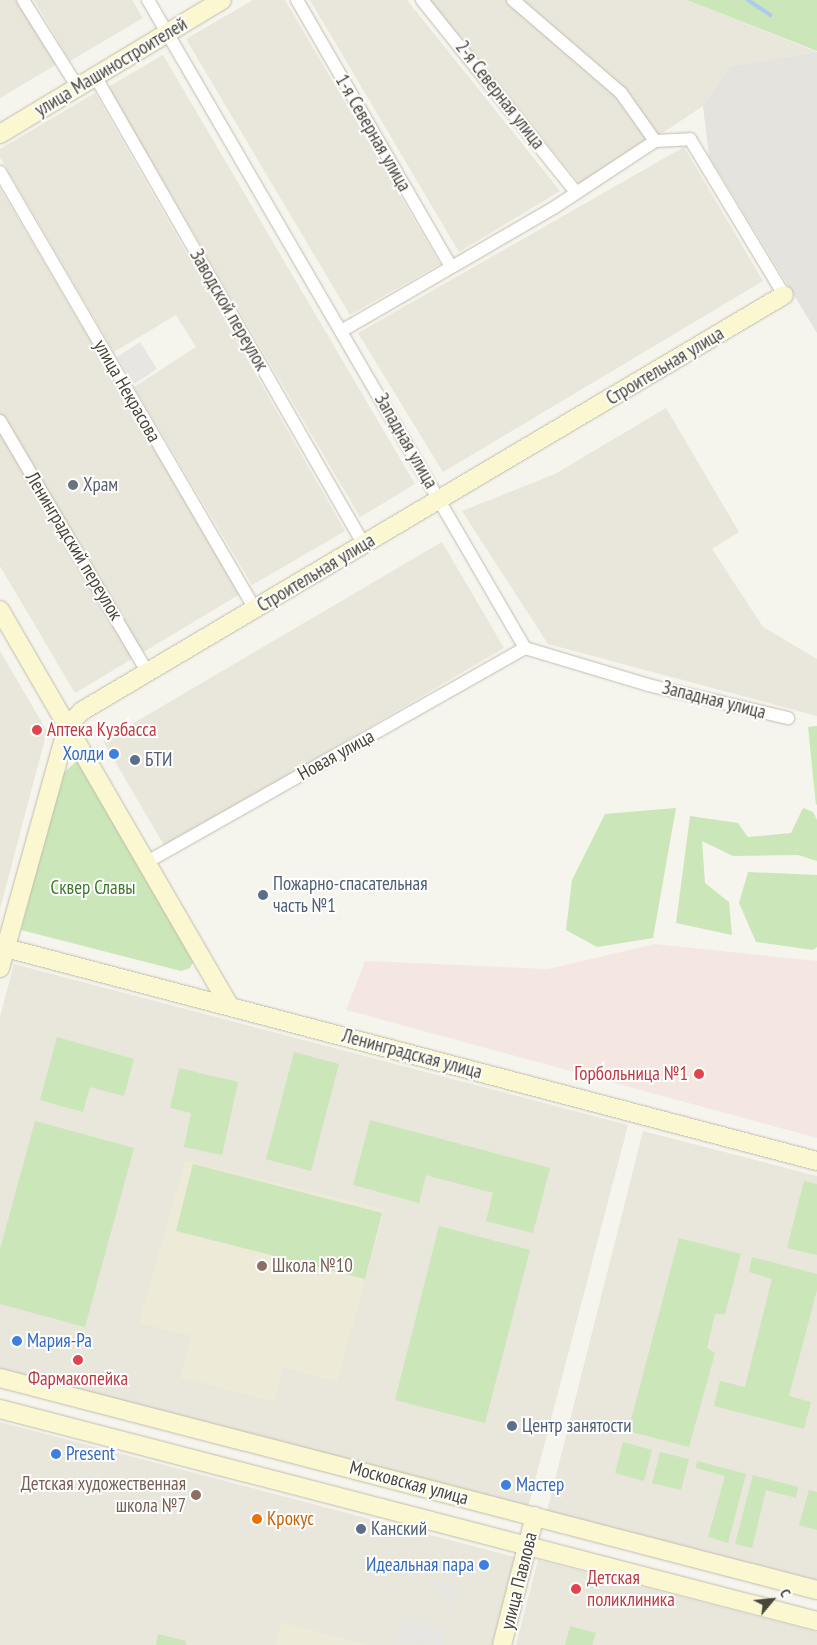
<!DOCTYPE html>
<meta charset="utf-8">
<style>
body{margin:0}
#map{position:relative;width:817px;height:1645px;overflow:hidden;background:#f5f4ed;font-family:"PT Sans Narrow",sans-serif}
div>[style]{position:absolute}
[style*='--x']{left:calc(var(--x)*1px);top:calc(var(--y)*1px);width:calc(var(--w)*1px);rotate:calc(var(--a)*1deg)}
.residential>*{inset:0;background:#e9e6db}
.industrial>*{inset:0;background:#e5e3de}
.education>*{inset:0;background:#edead8}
.medical>*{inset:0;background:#f4e7e1}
.green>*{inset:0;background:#cbe6b9}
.parking>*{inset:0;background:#e7e6e3}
.stream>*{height:4px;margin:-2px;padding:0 2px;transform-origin:2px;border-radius:2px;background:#aecaec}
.roads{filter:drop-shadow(0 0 1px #c0bdaf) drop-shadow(0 0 1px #c0bdaf)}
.street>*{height:12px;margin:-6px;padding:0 6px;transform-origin:6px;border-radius:6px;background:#fff}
.secondary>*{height:18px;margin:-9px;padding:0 9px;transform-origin:9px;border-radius:9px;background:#fbf7d1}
.dots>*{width:14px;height:14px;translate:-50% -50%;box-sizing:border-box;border:2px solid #fff;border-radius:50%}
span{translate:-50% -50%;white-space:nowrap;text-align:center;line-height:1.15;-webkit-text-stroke:4px #fff;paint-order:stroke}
.street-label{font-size:19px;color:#49463a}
.worship-label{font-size:19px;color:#5b616d}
.left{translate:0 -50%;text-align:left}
.health-label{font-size:19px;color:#be3a42}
.right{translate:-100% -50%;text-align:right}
.shop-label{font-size:19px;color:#366cbe}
.service-label{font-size:19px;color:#4e5e75}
.park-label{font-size:19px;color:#417830}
.education-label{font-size:19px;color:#785e54}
.food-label{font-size:19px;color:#c56008}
.north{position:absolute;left:747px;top:1575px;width:50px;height:50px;-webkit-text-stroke:4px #fff;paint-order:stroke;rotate:62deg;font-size:14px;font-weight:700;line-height:20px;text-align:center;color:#49463a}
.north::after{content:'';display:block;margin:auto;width:18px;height:22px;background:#49463a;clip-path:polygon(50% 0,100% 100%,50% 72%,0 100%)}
</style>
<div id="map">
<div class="residential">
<i style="clip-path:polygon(0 0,19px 0,57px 64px,0 98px)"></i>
<i style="clip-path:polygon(34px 0,132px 0,143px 18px,70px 61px)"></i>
<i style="clip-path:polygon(253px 0,285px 0,440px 264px,350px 315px,186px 39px)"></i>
<i style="clip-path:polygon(310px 0,407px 0,560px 191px,459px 252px)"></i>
<i style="clip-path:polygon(427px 0,687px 0,817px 52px,730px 66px,703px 106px,582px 186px)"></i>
<i style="clip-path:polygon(163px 55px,415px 484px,360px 517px,108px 87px)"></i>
<i style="clip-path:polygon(95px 93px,345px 531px,252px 585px,134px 387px,196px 347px,176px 315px,114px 352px,0 157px,0 149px)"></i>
<i style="clip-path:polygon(684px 147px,763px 281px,443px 472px,358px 333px)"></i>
<i style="clip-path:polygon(0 188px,240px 594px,75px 693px,0 566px)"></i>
<i style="clip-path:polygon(666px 408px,739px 532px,712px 549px,763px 627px,817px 659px,817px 716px,548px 644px,462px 511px,555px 474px)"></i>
<i style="clip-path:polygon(442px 542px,504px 648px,165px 847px,103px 741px)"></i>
<i style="clip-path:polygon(0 651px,47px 731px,0 909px)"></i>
<i style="clip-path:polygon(14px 964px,628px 1125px,528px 1507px,0 1369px,0 1017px)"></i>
<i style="clip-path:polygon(643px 1131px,817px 1176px,817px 1580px,547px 1511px)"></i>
<i style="clip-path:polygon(0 1422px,515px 1557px,492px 1645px,0 1645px)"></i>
<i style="clip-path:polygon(538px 1560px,817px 1632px,817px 1645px,516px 1645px)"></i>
</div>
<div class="industrial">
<i style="clip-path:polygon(817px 52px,817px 333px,709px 156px,703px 106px,730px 66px)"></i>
</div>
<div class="education">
<i style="clip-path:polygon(185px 1161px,385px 1209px,337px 1382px,283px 1368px,274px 1402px,180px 1377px,191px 1336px,139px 1323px)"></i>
<i style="clip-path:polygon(281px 1622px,369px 1645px,275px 1645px)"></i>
</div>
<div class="medical">
<i style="clip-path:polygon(655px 944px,817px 961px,817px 1138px,346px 1010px,365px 961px,548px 969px)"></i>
</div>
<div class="green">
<i style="clip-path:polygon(687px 0,817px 0,817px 51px)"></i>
<i style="clip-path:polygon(817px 726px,817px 804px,816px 805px,808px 727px)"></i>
<i style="clip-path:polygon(77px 761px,85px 763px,196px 957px,190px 968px,181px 971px,21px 930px,60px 776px)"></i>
<i style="clip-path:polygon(676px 808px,653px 938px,597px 947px,566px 930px,572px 880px,605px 814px)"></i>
<i style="clip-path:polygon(803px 808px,813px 812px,817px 820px,817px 861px,798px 855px,733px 856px,702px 841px,705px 883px,729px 902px,732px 935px,676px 923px,690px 816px,738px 823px,748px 837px,791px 833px)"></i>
<i style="clip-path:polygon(748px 872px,817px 875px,817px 947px,813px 950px,756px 942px,739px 903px)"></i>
<i style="clip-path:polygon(57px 1037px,134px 1059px,124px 1096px,90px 1087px,83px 1112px,40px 1100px)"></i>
<i style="clip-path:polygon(294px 1052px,339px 1064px,311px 1171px,266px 1159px)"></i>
<i style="clip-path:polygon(179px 1068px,238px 1082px,222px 1155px,184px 1147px,191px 1113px,170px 1108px)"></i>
<i style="clip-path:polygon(370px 1120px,550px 1168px,533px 1233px,486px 1221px,493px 1193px,426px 1175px,419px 1203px,353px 1185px)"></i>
<i style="clip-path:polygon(35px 1121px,134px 1148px,85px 1327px,0 1304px,0 1249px)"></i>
<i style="clip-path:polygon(193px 1164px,382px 1213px,365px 1279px,176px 1231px)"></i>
<i style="clip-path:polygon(804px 1181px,817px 1184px,817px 1255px,787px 1248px)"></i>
<i style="clip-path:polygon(439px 1226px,530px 1250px,485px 1423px,395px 1400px)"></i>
<i style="clip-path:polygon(679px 1238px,741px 1254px,725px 1314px,715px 1314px,707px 1348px,715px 1353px,689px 1447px,628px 1431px)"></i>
<i style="clip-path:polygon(752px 1257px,817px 1274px,817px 1290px,789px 1396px,811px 1402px,804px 1429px,714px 1406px,720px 1381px,745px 1387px,772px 1279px,749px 1272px)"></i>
<i style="clip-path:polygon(623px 1442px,652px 1450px,644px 1481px,615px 1473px)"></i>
<i style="clip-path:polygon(660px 1452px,689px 1459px,681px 1490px,652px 1483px)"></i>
<i style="clip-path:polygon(697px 1461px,746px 1474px,728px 1543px,708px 1537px,725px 1476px,696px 1468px)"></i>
<i style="clip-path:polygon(753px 1475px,798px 1487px,796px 1498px,766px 1490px,752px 1548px,735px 1544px)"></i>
<i style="clip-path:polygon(809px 1490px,817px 1492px,817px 1530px,799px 1525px)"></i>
<i style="clip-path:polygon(570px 1626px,596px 1633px,592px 1645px,565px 1645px)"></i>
<i style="clip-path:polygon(158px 1634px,186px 1641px,186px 1645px,156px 1645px)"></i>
</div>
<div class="parking">
<i style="clip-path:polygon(140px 342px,157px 369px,134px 384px,117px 357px)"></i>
<i style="clip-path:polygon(434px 1582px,457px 1587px,451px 1611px)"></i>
<i style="clip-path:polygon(401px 1618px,446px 1631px,442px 1645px,395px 1643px)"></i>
</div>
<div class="stream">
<i style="--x:748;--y:0;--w:27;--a:34"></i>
</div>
<div class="roads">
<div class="street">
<i style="--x:23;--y:0;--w:102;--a:57.9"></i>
<i style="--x:148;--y:0;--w:750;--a:59.81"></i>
<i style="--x:525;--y:648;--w:128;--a:16.7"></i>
<i style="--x:648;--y:685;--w:144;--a:13.3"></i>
<i style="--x:297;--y:0;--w:306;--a:60"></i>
<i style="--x:422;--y:0;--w:245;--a:51.3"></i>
<i style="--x:513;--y:0;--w:143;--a:40.7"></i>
<i style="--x:621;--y:93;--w:59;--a:54.7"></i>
<i style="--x:95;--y:76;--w:541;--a:60.16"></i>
<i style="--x:0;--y:172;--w:506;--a:59.74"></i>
<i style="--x:343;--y:330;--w:245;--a:-30.1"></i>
<i style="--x:555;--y:207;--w:120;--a:-33.4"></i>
<i style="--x:655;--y:141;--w:35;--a:-3"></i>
<i style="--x:690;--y:139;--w:182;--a:58.9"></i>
<i style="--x:0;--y:421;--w:291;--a:59.6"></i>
<i style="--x:147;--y:862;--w:434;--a:-29.5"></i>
</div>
<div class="secondary">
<i style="--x:0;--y:134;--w:259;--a:-31.1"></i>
<i style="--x:0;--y:610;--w:457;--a:59.9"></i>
<i style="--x:6;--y:948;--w:839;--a:14.72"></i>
<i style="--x:0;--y:968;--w:252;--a:-74.4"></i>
<i style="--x:68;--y:725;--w:20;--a:-45"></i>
<i style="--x:82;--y:711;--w:816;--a:-30.65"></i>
<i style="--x:0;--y:1378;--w:844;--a:14.55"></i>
<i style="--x:0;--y:1409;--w:844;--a:14.55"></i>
<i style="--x:502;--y:1645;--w:133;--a:-75.7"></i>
</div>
</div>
<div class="dots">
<i style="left:73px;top:485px;background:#6b7280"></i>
<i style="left:37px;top:730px;background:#e0444e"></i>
<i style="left:114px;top:754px;background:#3f7fe0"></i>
<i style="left:135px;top:760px;background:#5c6f8a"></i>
<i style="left:263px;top:895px;background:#5c6f8a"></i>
<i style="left:699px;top:1074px;background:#e0444e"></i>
<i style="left:262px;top:1266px;background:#8d6e63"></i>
<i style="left:17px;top:1341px;background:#3f7fe0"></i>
<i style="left:78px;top:1360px;background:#e0444e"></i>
<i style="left:512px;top:1426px;background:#5c6f8a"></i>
<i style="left:56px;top:1454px;background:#3f7fe0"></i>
<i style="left:506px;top:1485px;background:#3f7fe0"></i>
<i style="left:196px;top:1495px;background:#8d6e63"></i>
<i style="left:257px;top:1519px;background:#e8710a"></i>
<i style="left:361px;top:1529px;background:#5c6f8a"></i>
<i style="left:484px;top:1565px;background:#3f7fe0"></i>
<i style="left:576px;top:1589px;background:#e0444e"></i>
</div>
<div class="street-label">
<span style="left:111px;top:67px;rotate:-31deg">улица Машиностроителей</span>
<span style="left:500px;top:95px;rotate:52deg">2-я Северная улица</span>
<span style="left:373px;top:133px;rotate:60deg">1-я Северная улица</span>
<span style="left:229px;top:310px;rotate:60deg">Заводской переулок</span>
<span style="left:665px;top:366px;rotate:-31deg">Строительная улица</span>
<span style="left:127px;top:391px;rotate:60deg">улица Некрасова</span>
<span style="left:406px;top:441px;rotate:60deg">Западная улица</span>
<span style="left:74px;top:546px;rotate:59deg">Ленинградский переулок</span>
<span style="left:316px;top:573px;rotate:-31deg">Строительная улица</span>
<span style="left:714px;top:700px;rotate:14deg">Западная улица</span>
<span style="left:336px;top:755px;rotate:-29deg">Новая улица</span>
<span style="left:412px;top:1054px;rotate:15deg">Ленинградская улица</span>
<span style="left:409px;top:1483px;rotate:15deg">Московская улица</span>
<span style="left:519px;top:1581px;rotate:-76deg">улица Павлова</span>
</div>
<div class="worship-label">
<span class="left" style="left:83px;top:485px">Храм</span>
</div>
<div class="health-label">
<span class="left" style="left:47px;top:730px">Аптека Кузбасса</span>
<span class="right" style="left:688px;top:1074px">Горбольница №1</span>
<span style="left:78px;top:1379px">Фармакопейка</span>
<span class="left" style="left:587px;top:1589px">Детская<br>поликлиника</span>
</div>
<div class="shop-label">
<span class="right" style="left:104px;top:754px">Холди</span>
<span class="left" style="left:27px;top:1341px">Мария-Ра</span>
<span class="left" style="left:66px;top:1454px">Present</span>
<span class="left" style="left:516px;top:1485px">Мастер</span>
<span class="right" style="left:474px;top:1565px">Идеальная пара</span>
</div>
<div class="service-label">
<span class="left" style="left:145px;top:760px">БТИ</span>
<span class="left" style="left:273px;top:895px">Пожарно-спасательная<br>часть №1</span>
<span class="left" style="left:522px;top:1426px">Центр занятости</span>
<span class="left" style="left:371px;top:1529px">Канский</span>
</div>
<div class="park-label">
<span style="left:93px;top:888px">Сквер Славы</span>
</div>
<div class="education-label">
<span class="left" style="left:272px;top:1266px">Школа №10</span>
<span class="right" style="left:186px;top:1495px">Детская художественная<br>школа №7</span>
</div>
<div class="food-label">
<span class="left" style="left:267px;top:1519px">Крокус</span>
</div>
<div class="north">С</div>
</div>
